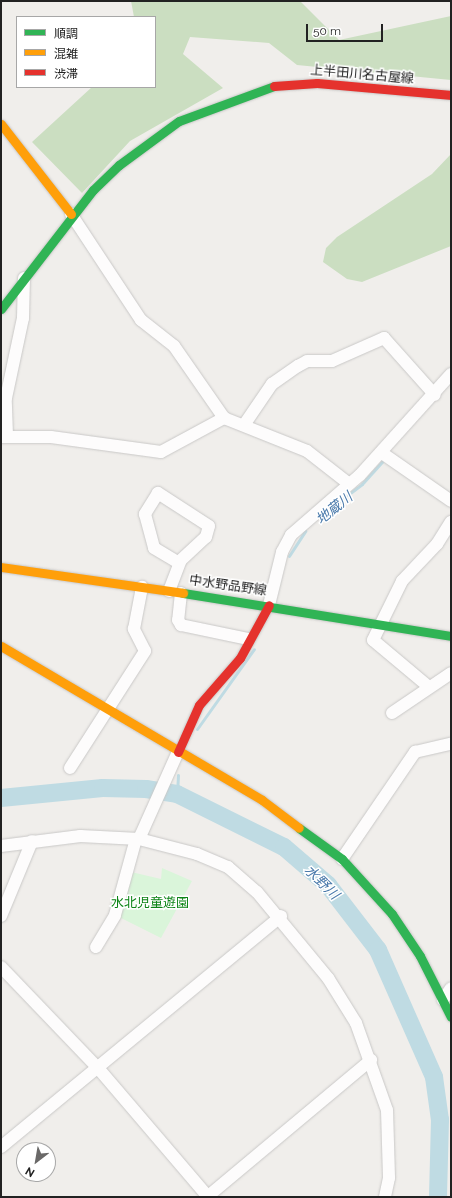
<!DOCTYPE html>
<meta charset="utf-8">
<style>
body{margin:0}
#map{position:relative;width:452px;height:1198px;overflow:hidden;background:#f0eeeb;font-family:Raleway,"Noto Sans JP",sans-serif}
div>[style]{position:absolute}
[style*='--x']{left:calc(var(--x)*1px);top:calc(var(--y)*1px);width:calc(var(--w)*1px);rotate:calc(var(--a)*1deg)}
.forest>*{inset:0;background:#cbdec1}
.park>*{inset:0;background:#daf5da}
.stream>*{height:3px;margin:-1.5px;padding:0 1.5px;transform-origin:1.5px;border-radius:1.5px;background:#bfdbe3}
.river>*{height:18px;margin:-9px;padding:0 9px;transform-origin:9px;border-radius:9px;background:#bfdbe3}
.roads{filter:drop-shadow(0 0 1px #c9c8c7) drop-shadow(0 0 1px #c9c8c7)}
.street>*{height:12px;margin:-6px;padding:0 6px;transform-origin:6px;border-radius:6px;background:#fdfcfc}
.fast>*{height:9px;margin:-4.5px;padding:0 4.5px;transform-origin:4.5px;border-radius:4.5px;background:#30b455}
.slow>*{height:9px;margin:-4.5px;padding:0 4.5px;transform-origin:4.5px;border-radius:4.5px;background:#ff9f0a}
.jam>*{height:9px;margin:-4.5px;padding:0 4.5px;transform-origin:4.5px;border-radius:4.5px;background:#e5322d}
span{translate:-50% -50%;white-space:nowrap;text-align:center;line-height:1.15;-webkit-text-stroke:3px #fff;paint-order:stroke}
.street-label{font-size:13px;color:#222}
.park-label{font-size:13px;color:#0c8416}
.water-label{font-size:14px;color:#4a7aab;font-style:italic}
.frame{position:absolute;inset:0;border:2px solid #222;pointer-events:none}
.legend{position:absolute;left:16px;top:16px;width:140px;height:72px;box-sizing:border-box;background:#fff;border:1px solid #a7a7a7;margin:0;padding:5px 7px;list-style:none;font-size:12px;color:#222}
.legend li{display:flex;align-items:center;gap:8px;height:20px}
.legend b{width:20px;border:1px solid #a7a7a7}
.north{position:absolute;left:16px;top:1142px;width:40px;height:40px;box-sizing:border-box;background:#fff;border:1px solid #a7a7a7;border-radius:50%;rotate:211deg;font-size:11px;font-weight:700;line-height:16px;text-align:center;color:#222}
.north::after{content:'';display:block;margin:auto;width:14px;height:18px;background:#6a6968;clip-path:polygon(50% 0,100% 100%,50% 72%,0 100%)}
.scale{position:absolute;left:306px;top:24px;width:77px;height:18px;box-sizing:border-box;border:2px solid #222;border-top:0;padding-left:5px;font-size:12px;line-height:14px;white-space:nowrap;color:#222;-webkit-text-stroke:3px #fff;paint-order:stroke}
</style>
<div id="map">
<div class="forest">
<i style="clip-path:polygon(131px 1px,300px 1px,339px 40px,451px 16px,451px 80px,297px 65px,269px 43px,190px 37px,183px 54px,223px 88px,130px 141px,82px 193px,32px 142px,92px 87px,155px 87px,155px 17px,134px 17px)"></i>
<i style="clip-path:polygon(451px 154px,451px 246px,362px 282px,347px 279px,323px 262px,326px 248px,337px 237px,432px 174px)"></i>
</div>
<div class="park">
<i style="clip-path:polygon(162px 868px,192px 881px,161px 938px,115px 915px,127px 871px,161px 879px)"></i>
</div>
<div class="stream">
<i style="--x:333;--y:506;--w:36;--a:-37"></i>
<i style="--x:362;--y:484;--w:30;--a:-48"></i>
<i style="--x:289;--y:556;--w:30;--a:-57"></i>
<i style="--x:197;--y:729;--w:98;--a:-54.5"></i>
<i style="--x:177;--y:794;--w:19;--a:-87"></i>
</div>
<div class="river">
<i style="--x:1;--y:798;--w:102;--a:-5.6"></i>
<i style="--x:103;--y:788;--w:43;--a:1.3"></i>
<i style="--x:146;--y:789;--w:31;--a:9"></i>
<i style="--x:177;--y:794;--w:119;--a:26.4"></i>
<i style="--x:284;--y:847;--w:58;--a:40.8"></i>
<i style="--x:328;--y:885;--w:82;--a:52.4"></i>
<i style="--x:378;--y:950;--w:139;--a:66.2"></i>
<i style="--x:434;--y:1077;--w:43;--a:82.1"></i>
<i style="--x:440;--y:1120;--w:77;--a:91.5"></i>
</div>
<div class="roads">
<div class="street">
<i style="--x:71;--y:214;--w:127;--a:56.6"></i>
<i style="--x:141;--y:320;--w:42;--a:38.2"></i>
<i style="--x:174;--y:346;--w:88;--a:55.2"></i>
<i style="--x:224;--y:418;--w:89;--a:21.7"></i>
<i style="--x:307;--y:451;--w:52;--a:38"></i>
<i style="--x:244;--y:425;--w:50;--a:-55.7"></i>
<i style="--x:272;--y:384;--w:32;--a:-35"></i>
<i style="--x:298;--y:366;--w:10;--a:-29"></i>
<i style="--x:307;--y:361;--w:25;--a:0"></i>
<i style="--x:332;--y:361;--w:57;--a:-23.9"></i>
<i style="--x:384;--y:338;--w:76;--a:48.2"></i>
<i style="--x:7;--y:436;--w:38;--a:-92"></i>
<i style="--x:6;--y:398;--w:82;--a:-78"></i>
<i style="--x:23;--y:318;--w:40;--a:-88.6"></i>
<i style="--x:1;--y:437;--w:50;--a:0"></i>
<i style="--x:51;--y:437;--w:111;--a:7.8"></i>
<i style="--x:161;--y:452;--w:72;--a:-28.4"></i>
<i style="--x:382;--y:453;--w:84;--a:34.8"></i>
<i style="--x:169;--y:591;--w:33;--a:-69"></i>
<i style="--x:181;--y:560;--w:34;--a:-43"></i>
<i style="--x:206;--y:537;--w:11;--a:-75"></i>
<i style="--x:209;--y:526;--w:61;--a:-147.1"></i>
<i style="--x:158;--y:493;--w:25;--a:122"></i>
<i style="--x:145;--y:514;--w:35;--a:75"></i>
<i style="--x:154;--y:548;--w:29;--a:31"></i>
<i style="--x:181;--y:593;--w:27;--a:96"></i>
<i style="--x:178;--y:620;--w:6;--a:59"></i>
<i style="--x:181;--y:625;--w:68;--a:11.8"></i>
<i style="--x:269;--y:605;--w:55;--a:-76.2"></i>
<i style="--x:282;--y:552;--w:19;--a:-62"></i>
<i style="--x:291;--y:535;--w:91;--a:-41"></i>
<i style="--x:360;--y:475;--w:136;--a:-48"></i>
<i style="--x:429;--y:687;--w:73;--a:-140"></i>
<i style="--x:373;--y:640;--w:66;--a:-63.8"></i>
<i style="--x:402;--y:581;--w:51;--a:-46.6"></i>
<i style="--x:437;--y:544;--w:26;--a:-58"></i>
<i style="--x:392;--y:713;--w:71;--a:-34.1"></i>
<i style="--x:70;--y:768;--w:139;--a:-57.3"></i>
<i style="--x:145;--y:651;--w:25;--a:-117"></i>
<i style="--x:134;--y:629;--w:43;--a:-79.2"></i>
<i style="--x:139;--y:839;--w:95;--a:-65.9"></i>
<i style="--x:1;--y:846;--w:80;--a:-7.2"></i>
<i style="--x:80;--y:836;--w:59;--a:2.9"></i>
<i style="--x:139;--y:839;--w:60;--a:14.5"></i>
<i style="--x:197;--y:854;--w:34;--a:23"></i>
<i style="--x:228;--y:867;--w:38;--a:41"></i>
<i style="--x:257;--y:892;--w:112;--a:50.5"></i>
<i style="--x:328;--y:978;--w:53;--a:58.1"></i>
<i style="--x:356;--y:1023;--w:92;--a:70.4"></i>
<i style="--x:387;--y:1110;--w:68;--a:88.3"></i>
<i style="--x:389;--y:1178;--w:19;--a:102"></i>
<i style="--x:342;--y:859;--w:130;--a:-55.7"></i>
<i style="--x:415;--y:752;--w:37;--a:-13"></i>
<i style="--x:1;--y:916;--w:81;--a:-67.5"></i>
<i style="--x:96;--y:947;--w:37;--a:-59"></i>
<i style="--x:115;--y:915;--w:79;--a:-74.6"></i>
<i style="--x:1;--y:967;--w:140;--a:46.2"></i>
<i style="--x:98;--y:1068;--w:170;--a:49.5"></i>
<i style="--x:443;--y:1000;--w:14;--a:-56"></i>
<i style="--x:1;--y:1147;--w:363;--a:-39.5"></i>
<i style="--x:207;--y:1197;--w:214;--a:-39.9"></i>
</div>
<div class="fast">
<i style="--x:1;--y:309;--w:150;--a:-52.3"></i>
<i style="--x:93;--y:190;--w:36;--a:-44"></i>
<i style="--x:119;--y:165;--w:74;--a:-36.3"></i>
<i style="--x:179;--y:121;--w:101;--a:-20.2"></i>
<i style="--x:183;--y:593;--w:271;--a:9.1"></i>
<i style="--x:299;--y:828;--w:53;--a:35.8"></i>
<i style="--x:342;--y:859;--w:74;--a:47.7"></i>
<i style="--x:392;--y:914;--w:50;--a:56.3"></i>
<i style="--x:420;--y:956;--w:68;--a:63.1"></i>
</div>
<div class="slow">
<i style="--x:1;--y:124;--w:114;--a:52.1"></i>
<i style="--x:1;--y:567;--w:184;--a:8.1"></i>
<i style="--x:1;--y:646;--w:303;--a:30.5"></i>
<i style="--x:262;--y:800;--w:46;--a:37.1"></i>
</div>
<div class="jam">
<i style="--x:274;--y:86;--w:43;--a:-4"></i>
<i style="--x:317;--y:83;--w:135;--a:5.1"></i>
<i style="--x:178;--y:752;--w:51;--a:-65.9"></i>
<i style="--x:199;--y:705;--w:62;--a:-48.9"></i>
<i style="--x:240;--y:658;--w:60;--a:-61.3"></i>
</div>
</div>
<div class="street-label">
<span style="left:362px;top:75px;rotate:5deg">上半田川名古屋線</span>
<span style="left:228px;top:586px;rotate:8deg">中水野品野線</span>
</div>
<div class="park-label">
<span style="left:150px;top:903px">水北児童遊園</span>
</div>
<div class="water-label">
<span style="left:334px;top:508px;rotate:-39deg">地蔵川</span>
<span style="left:322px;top:882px;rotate:44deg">水野川</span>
</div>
<div class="frame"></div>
<ul class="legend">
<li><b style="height:5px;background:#30b455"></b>順調</li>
<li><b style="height:5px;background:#ff9f0a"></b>混雑</li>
<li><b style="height:5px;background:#e5322d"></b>渋滞</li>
</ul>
<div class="north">N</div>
<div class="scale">50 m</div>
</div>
